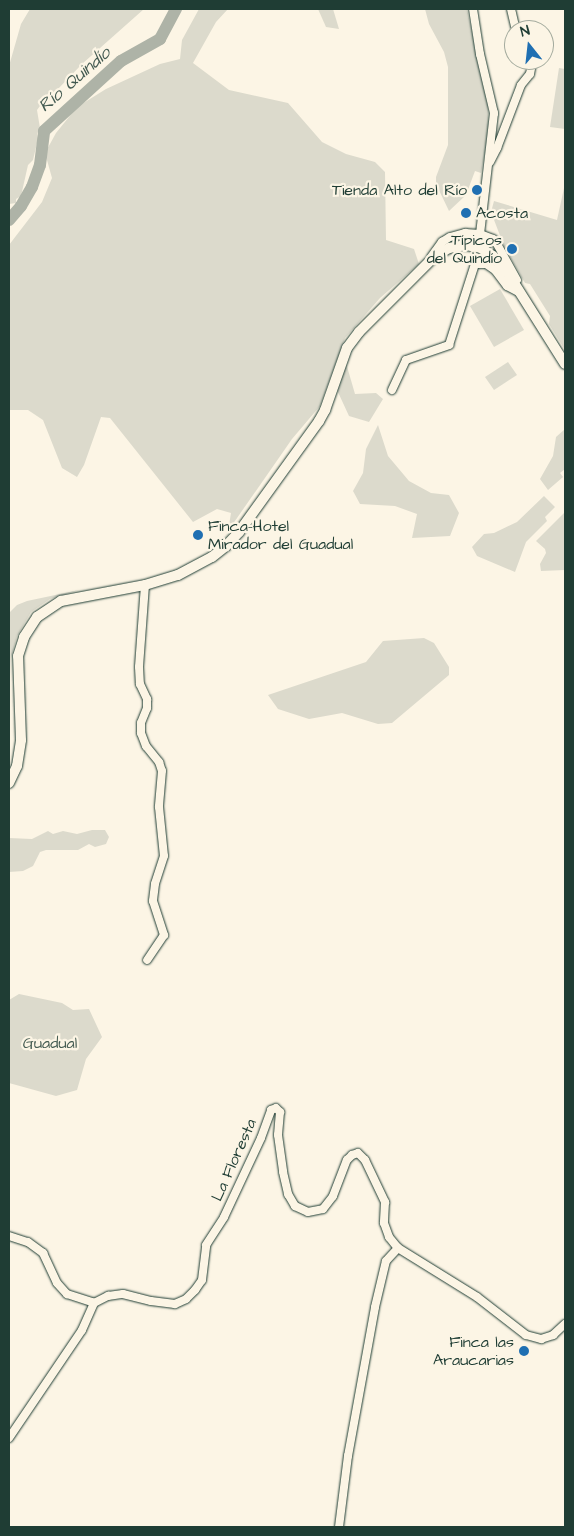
<!DOCTYPE html>
<meta charset="utf-8">
<style>
body{margin:0}
#map{position:relative;width:574px;height:1536px;overflow:hidden;background:#fcf5e5;font-family:"Architects Daughter",sans-serif}
div>[style]{position:absolute}
[style*='--x']{left:calc(var(--x)*1px);top:calc(var(--y)*1px);width:calc(var(--w)*1px);rotate:calc(var(--a)*1deg)}
.green>*{inset:0;background:#dcdacc}
.river>*{height:12px;margin:-6px;padding:0 6px;transform-origin:6px;border-radius:6px;background:#aeb3a7}
.roads{filter:drop-shadow(0 0 1px #1f3d34) drop-shadow(0 0 1px #1f3d34)}
.minor>*{height:8px;margin:-4px;padding:0 4px;transform-origin:4px;border-radius:4px;background:#fcf5e5}
.major>*{height:10px;margin:-5px;padding:0 5px;transform-origin:5px;border-radius:5px;background:#fcf5e5}
.dots>*{width:14px;height:14px;translate:-50% -50%;box-sizing:border-box;border:2px solid #fcf5e5;border-radius:50%}
span{translate:-50% -50%;white-space:nowrap;text-align:center;line-height:1.15;-webkit-text-stroke:4.5px #fcf5e5;paint-order:stroke}
.poi-label{font-size:16px;color:#1f3d34}
.right{translate:-100% -50%;text-align:right}
.left{translate:0 -50%;text-align:left}
.park-label{font-size:16px;color:#455c52}
.street-label{font-size:16px;color:#1f3d34}
.water-label{font-size:18px;color:#435a51;font-style:italic}
.frame{position:absolute;inset:0;border:10px solid #1f3d34;pointer-events:none}
.north{position:absolute;left:504px;top:20px;width:50px;height:50px;box-sizing:border-box;background:#fcf5e5;border:1px solid #a4ab9e;border-radius:50%;rotate:344deg;font-size:14px;font-weight:700;line-height:20px;text-align:center;color:#1f3d34}
.north::after{content:'';display:block;margin:auto;width:18px;height:22px;background:#1f6fb2;clip-path:polygon(50% 0,100% 100%,50% 72%,0 100%)}
</style>
<div id="map">
<div class="green">
<i style="clip-path:polygon(30px 9px,144px 9px,82px 64px,57px 90px,48px 95px,37px 110px,40px 128px,37px 134px,38px 139px,33px 160px,28px 165px,21px 196px,16px 199px,16px 203px,9px 204px,9px 66px,21px 24px)"></i>
<i style="clip-path:polygon(199px 9px,228px 9px,216px 22px,193px 63px,229px 90px,288px 103px,322px 142px,346px 154px,375px 162px,385px 172px,386px 240px,414px 249px,419px 264px,380px 298px,345px 338px,320px 406px,292px 439px,228px 531px,231px 513px,217px 509px,193px 522px,110px 418px,101px 417px,84px 465px,77px 477px,62px 468px,43px 420px,28px 410px,9px 410px,9px 245px,42px 202px,52px 178px,45px 153px,56px 133px,77px 107px,106px 89px,160px 64px,180px 59px,182px 40px)"></i>
<i style="clip-path:polygon(318px 9px,333px 9px,339px 29px,326px 27px)"></i>
<i style="clip-path:polygon(425px 9px,467px 9px,488px 104px,489px 132px,481px 173px,475px 171px,466px 195px,449px 211px,436px 184px,436px 177px,448px 145px,448px 67px,444px 52px,429px 24px)"></i>
<i style="clip-path:polygon(559px 68px,565px 69px,565px 129px,550px 127px)"></i>
<i style="clip-path:polygon(564px 188px,565px 188px,565px 350px,549px 324px,550px 316px,530px 284px,525px 283px,504px 246px,491px 212px,494px 201px,557px 220px)"></i>
<i style="clip-path:polygon(500px 289px,524px 330px,494px 347px,470px 306px)"></i>
<i style="clip-path:polygon(508px 362px,517px 375px,494px 390px,485px 377px)"></i>
<i style="clip-path:polygon(346px 363px,355px 394px,376px 393px,383px 399px,369px 422px,349px 416px,337px 390px)"></i>
<i style="clip-path:polygon(378px 425px,388px 456px,409px 481px,431px 493px,449px 495px,459px 513px,450px 536px,412px 538px,417px 514px,395px 506px,360px 504px,353px 491px,363px 473px,366px 449px)"></i>
<i style="clip-path:polygon(565px 429px,565px 469px,560px 473px,563px 477px,548px 490px,540px 479px,553px 456px,556px 437px)"></i>
<i style="clip-path:polygon(544px 496px,555px 507px,545px 517px,547px 521px,526px 542px,515px 572px,477px 556px,472px 547px,484px 534px,494px 533px,517px 522px)"></i>
<i style="clip-path:polygon(565px 512px,565px 570px,541px 571px,540px 564px,546px 553px,545px 549px,536px 541px)"></i>
<i style="clip-path:polygon(79px 590px,50px 599px,31px 612px,17px 636px,11px 658px,11px 677px,9px 613px,17px 605px,27px 601px)"></i>
<i style="clip-path:polygon(424px 638px,434px 643px,449px 667px,449px 675px,392px 723px,378px 724px,342px 713px,309px 719px,278px 709px,268px 695px,366px 662px,383px 641px)"></i>
<i style="clip-path:polygon(92px 830px,105px 830px,109px 837px,106px 844px,95px 847px,89px 844px,78px 850px,46px 850px,40px 852px,33px 866px,23px 871px,9px 872px,9px 838px,32px 839px,48px 831px,53px 834px,63px 831px,77px 834px)"></i>
<i style="clip-path:polygon(19px 994px,62px 1003px,73px 1010px,89px 1009px,102px 1037px,86px 1059px,77px 1090px,56px 1096px,9px 1083px,9px 1000px)"></i>
</div>
<div class="river">
<i style="--x:9;--y:220;--w:18;--a:-49"></i>
<i style="--x:21;--y:206;--w:22;--a:-60"></i>
<i style="--x:32;--y:187;--w:23;--a:-70"></i>
<i style="--x:40;--y:165;--w:34;--a:-83"></i>
<i style="--x:44;--y:131;--w:104;--a:-42.3"></i>
<i style="--x:121;--y:61;--w:45;--a:-29.4"></i>
<i style="--x:160;--y:39;--w:34;--a:-62"></i>
</div>
<div class="roads">
<div class="minor">
<i style="--x:473;--y:9;--w:46;--a:81.2"></i>
<i style="--x:480;--y:54;--w:61;--a:76.7"></i>
<i style="--x:494;--y:113;--w:122;--a:96.6"></i>
<i style="--x:511;--y:9;--w:22;--a:77"></i>
<i style="--x:490;--y:162;--w:16;--a:-63"></i>
<i style="--x:497;--y:148;--w:67;--a:-69.1"></i>
<i style="--x:521;--y:85;--w:14;--a:-51"></i>
<i style="--x:530;--y:74;--w:10;--a:-79"></i>
<i style="--x:532;--y:64;--w:4;--a:-117"></i>
<i style="--x:431;--y:257;--w:19;--a:-54"></i>
<i style="--x:442;--y:242;--w:9;--a:-32"></i>
<i style="--x:450;--y:237;--w:16;--a:-15"></i>
<i style="--x:465;--y:233;--w:15;--a:4"></i>
<i style="--x:480;--y:234;--w:14;--a:21"></i>
<i style="--x:493;--y:239;--w:6;--a:51"></i>
<i style="--x:497;--y:244;--w:41;--a:60.9"></i>
<i style="--x:392;--y:390;--w:33;--a:-65"></i>
<i style="--x:406;--y:360;--w:46;--a:-19.2"></i>
<i style="--x:449;--y:345;--w:85;--a:-72.2"></i>
<i style="--x:475;--y:264;--w:11;--a:0"></i>
<i style="--x:486;--y:264;--w:11;--a:34"></i>
<i style="--x:495;--y:270;--w:20;--a:53"></i>
<i style="--x:507;--y:286;--w:15;--a:28"></i>
<i style="--x:145;--y:585;--w:82;--a:94.2"></i>
<i style="--x:139;--y:667;--w:17;--a:87"></i>
<i style="--x:140;--y:684;--w:17;--a:65"></i>
<i style="--x:147;--y:699;--w:9;--a:90"></i>
<i style="--x:147;--y:708;--w:16;--a:112"></i>
<i style="--x:141;--y:723;--w:10;--a:90"></i>
<i style="--x:141;--y:733;--w:14;--a:69"></i>
<i style="--x:146;--y:746;--w:21;--a:51"></i>
<i style="--x:159;--y:762;--w:9;--a:72"></i>
<i style="--x:162;--y:771;--w:36;--a:95"></i>
<i style="--x:159;--y:807;--w:49;--a:84.2"></i>
<i style="--x:164;--y:856;--w:29;--a:108"></i>
<i style="--x:155;--y:884;--w:17;--a:97"></i>
<i style="--x:153;--y:901;--w:36;--a:72"></i>
<i style="--x:164;--y:935;--w:30;--a:124"></i>
<i style="--x:9;--y:1236;--w:20;--a:18"></i>
<i style="--x:28;--y:1242;--w:19;--a:36"></i>
<i style="--x:43;--y:1253;--w:33;--a:65"></i>
<i style="--x:57;--y:1283;--w:15;--a:48"></i>
<i style="--x:67;--y:1294;--w:28;--a:18"></i>
<i style="--x:9;--y:1438;--w:130;--a:-55.9"></i>
<i style="--x:82;--y:1330;--w:30;--a:-66"></i>
<i style="--x:94;--y:1303;--w:16;--a:-27"></i>
<i style="--x:108;--y:1296;--w:15;--a:-8"></i>
<i style="--x:123;--y:1294;--w:29;--a:14"></i>
<i style="--x:151;--y:1301;--w:24;--a:7"></i>
<i style="--x:175;--y:1304;--w:12;--a:-24"></i>
<i style="--x:186;--y:1299;--w:13;--a:-45"></i>
<i style="--x:195;--y:1290;--w:12;--a:-55"></i>
<i style="--x:202;--y:1280;--w:35;--a:-83"></i>
<i style="--x:206;--y:1245;--w:33;--a:-57"></i>
<i style="--x:224;--y:1217;--w:87;--a:-64.9"></i>
<i style="--x:261;--y:1138;--w:30;--a:-70"></i>
<i style="--x:271;--y:1110;--w:5;--a:-22"></i>
<i style="--x:276;--y:1108;--w:6;--a:45"></i>
<i style="--x:280;--y:1112;--w:23;--a:95"></i>
<i style="--x:278;--y:1135;--w:37;--a:82"></i>
<i style="--x:283;--y:1172;--w:23;--a:77"></i>
<i style="--x:288;--y:1194;--w:14;--a:60"></i>
<i style="--x:295;--y:1206;--w:14;--a:25"></i>
<i style="--x:308;--y:1212;--w:15;--a:-11"></i>
<i style="--x:323;--y:1209;--w:16;--a:-52"></i>
<i style="--x:333;--y:1196;--w:39;--a:-69"></i>
<i style="--x:347;--y:1160;--w:7;--a:-45"></i>
<i style="--x:352;--y:1155;--w:6;--a:-18"></i>
<i style="--x:358;--y:1153;--w:10;--a:45"></i>
<i style="--x:365;--y:1160;--w:47;--a:64.5"></i>
<i style="--x:385;--y:1202;--w:21;--a:93"></i>
<i style="--x:384;--y:1223;--w:15;--a:70"></i>
<i style="--x:389;--y:1237;--w:14;--a:51"></i>
<i style="--x:398;--y:1248;--w:93;--a:31.8"></i>
<i style="--x:477;--y:1297;--w:62;--a:37.8"></i>
<i style="--x:526;--y:1335;--w:16;--a:15"></i>
<i style="--x:541;--y:1339;--w:13;--a:-18"></i>
<i style="--x:553;--y:1335;--w:16;--a:-43"></i>
<i style="--x:339;--y:1527;--w:72;--a:-82.8"></i>
<i style="--x:348;--y:1456;--w:151;--a:-79.7"></i>
<i style="--x:375;--y:1307;--w:47;--a:-76.6"></i>
<i style="--x:386;--y:1261;--w:18;--a:-47"></i>
</div>
<div class="major">
<i style="--x:9;--y:783;--w:19;--a:-65"></i>
<i style="--x:17;--y:766;--w:26;--a:-81"></i>
<i style="--x:21;--y:740;--w:84;--a:-92"></i>
<i style="--x:18;--y:656;--w:20;--a:-72"></i>
<i style="--x:24;--y:637;--w:24;--a:-57"></i>
<i style="--x:37;--y:617;--w:29;--a:-34"></i>
<i style="--x:61;--y:601;--w:86;--a:-10.8"></i>
<i style="--x:145;--y:585;--w:34;--a:-17"></i>
<i style="--x:178;--y:575;--w:38;--a:-28"></i>
<i style="--x:212;--y:557;--w:18;--a:-38"></i>
<i style="--x:226;--y:546;--w:19;--a:-47"></i>
<i style="--x:239;--y:532;--w:137;--a:-54.2"></i>
<i style="--x:319;--y:421;--w:13;--a:-61"></i>
<i style="--x:325;--y:410;--w:66;--a:-70.5"></i>
<i style="--x:347;--y:348;--w:20;--a:-53"></i>
<i style="--x:359;--y:332;--w:106;--a:-45"></i>
<i style="--x:434;--y:257;--w:17;--a:-31"></i>
<i style="--x:449;--y:248;--w:17;--a:-10"></i>
<i style="--x:466;--y:245;--w:15;--a:11"></i>
<i style="--x:481;--y:248;--w:14;--a:34"></i>
<i style="--x:493;--y:256;--w:25;--a:50"></i>
<i style="--x:509;--y:275;--w:105;--a:57.8"></i>
</div>
</div>
<div class="dots">
<i style="left:477px;top:190px;background:#1f6fb2"></i>
<i style="left:466px;top:213px;background:#1f6fb2"></i>
<i style="left:512px;top:249px;background:#1f6fb2"></i>
<i style="left:198px;top:535px;background:#1f6fb2"></i>
<i style="left:524px;top:1351px;background:#1f6fb2"></i>
</div>
<div class="poi-label">
<span class="right" style="left:467px;top:190px">Tienda Alto del Río</span>
<span class="left" style="left:476px;top:213px">Acosta</span>
<span class="right" style="left:502px;top:249px">Típicos<br>del Quindío</span>
<span class="left" style="left:208px;top:535px">Finca-Hotel<br>Mirador del Guadual</span>
<span class="right" style="left:514px;top:1351px">Finca las<br>Araucarias</span>
</div>
<div class="park-label">
<span style="left:50px;top:1043px">Guadual</span>
</div>
<div class="street-label">
<span style="left:234px;top:1160px;rotate:-66deg">La Floresta</span>
</div>
<div class="water-label">
<span style="left:75px;top:80px;rotate:-41deg">Río Quindío</span>
</div>
<div class="frame"></div>
<div class="north">N</div>
</div>
